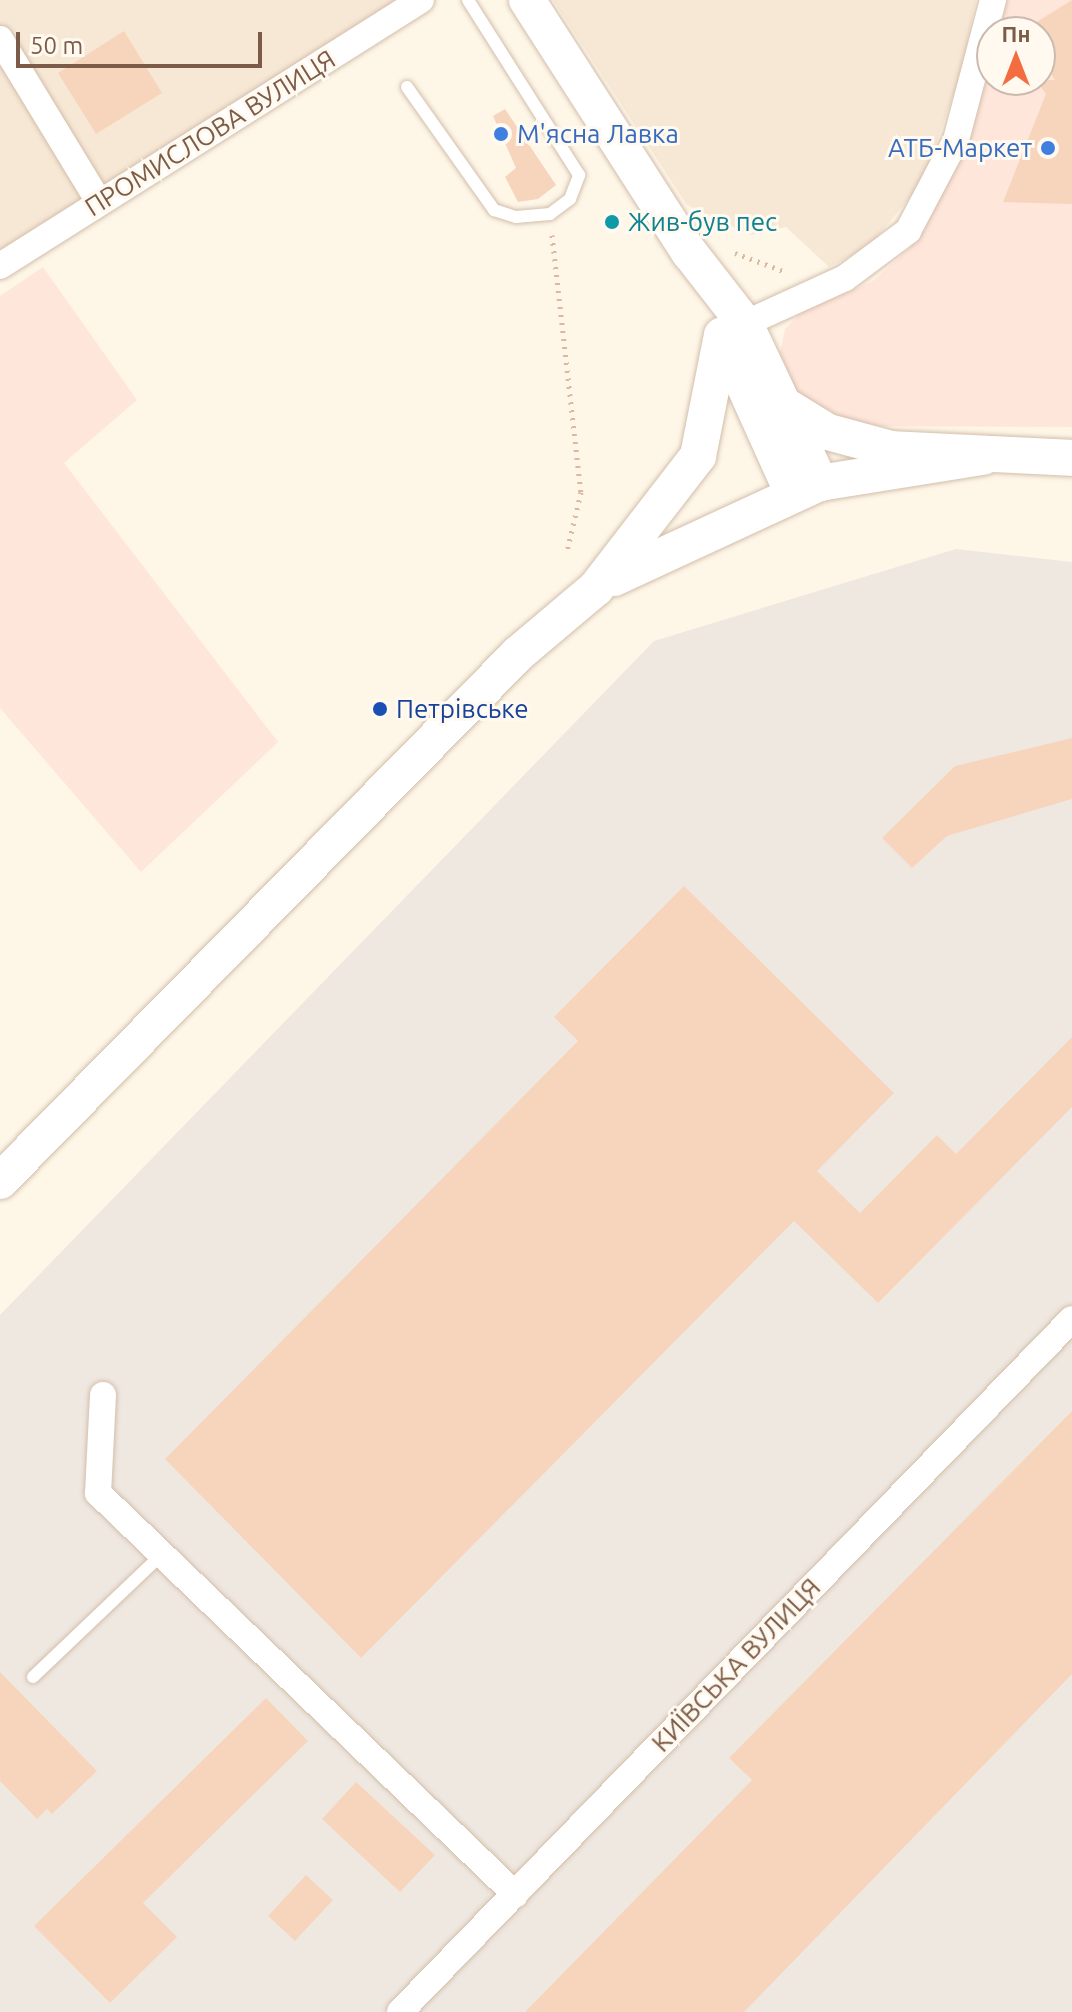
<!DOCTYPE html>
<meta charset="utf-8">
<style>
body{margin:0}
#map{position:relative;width:1072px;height:2012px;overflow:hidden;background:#fef6e7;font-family:Ubuntu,sans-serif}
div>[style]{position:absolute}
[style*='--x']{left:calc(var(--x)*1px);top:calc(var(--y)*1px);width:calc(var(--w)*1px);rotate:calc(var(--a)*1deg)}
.residential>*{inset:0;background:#f7e8d5}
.commercial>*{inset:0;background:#ffe6db}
.industrial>*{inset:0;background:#efe8e1}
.building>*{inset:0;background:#f7d5bc}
.path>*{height:5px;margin-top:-2.5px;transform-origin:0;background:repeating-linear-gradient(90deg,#ddb89e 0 2px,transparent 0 8px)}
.roads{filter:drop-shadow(0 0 2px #d3beab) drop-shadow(0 0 2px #d3beab)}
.lane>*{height:12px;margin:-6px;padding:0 6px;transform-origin:6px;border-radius:6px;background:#fff}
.street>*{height:26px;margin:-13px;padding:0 13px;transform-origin:13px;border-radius:13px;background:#fff}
.secondary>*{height:36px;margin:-18px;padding:0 18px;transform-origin:18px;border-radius:18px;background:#fff}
.dots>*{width:22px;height:22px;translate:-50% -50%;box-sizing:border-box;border:4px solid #fff9f0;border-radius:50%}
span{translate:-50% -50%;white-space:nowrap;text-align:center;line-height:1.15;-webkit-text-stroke:6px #fff9f0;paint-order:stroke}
.street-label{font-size:26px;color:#7c5c48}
.shop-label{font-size:26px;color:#366cbe}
.left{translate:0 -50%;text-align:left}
.right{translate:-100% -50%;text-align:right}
.culture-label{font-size:26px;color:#0d838f}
.transit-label{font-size:26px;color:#164399}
.north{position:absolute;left:976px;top:16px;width:80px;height:80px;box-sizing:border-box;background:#fff9f0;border:2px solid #cbbaad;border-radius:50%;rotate:0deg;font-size:22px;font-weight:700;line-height:32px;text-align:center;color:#7c5c48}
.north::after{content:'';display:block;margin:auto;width:28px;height:36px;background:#f46d41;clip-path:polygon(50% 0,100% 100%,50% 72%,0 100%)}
.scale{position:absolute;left:16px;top:32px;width:246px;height:36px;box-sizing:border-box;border:4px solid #7c5c48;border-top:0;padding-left:10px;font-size:24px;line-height:28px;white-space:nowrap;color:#7c5c48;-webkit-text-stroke:6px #fff9f0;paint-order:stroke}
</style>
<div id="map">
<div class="residential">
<i style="clip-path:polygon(0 0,397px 0,0 251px)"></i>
<i style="clip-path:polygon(553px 0,976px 0,961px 73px,923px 181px,870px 246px,829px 267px,786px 227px,750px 235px,687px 205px)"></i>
</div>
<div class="commercial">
<i style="clip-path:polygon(1002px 0,1072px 0,1072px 427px,848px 426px,796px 395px,780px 353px,785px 329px,801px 313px,873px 281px,909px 249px,961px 152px,992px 47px,992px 80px,1040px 80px,1040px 32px,995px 32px)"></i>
<i style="clip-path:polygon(43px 267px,137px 400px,64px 463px,278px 742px,141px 872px,0 708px,0 296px)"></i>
</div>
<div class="industrial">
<i style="clip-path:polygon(956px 549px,1072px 562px,1072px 2012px,0 2012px,0 1315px,654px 641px)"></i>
</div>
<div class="building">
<i style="clip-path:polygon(1072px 0,1072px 204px,1003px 202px,1046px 94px,1036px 80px,1055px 80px,1040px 58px,1040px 32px,1022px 31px)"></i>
<i style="clip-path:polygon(124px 31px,162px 93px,96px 134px,58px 73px)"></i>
<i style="clip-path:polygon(505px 109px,556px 185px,538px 199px,518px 202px,505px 177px,516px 168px,493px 116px)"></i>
<i style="clip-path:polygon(1072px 738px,1072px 799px,947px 836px,912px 868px,882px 838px,955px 766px)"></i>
<i style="clip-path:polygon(684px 886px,894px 1093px,817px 1171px,860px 1213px,937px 1135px,956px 1154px,1072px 1037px,1072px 1107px,878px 1303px,794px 1221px,361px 1658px,165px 1459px,578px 1041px,554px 1017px)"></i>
<i style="clip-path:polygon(1072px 1411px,1072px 1674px,744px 2012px,525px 2012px,752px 1780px,729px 1758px)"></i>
<i style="clip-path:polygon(0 1672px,97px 1771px,52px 1814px,47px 1809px,37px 1819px,0 1781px)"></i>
<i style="clip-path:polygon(266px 1698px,308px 1741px,143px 1903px,177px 1937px,110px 2003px,34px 1926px)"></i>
<i style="clip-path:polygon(356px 1782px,435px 1855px,400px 1892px,322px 1819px)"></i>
<i style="clip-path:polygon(306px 1875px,333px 1900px,295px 1941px,268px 1916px)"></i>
</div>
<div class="path">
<i style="--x:552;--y:235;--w:259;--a:83.6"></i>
<i style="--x:581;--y:492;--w:61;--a:103.3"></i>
<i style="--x:735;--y:253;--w:54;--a:20.4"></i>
</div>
<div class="roads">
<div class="lane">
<i style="--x:407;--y:87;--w:151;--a:54.7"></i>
<i style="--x:494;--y:210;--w:23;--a:18"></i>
<i style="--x:516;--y:217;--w:34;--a:-5"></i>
<i style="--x:550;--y:214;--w:25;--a:-37"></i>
<i style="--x:570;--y:199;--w:26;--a:-69"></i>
<i style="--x:579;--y:175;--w:207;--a:-122.4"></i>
<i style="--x:33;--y:1677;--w:174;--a:-43.6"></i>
</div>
<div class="street">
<i style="--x:0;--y:39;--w:191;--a:58.7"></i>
<i style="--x:0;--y:266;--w:498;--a:-32.3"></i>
<i style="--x:731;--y:330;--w:125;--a:-24.5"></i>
<i style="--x:845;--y:278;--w:79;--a:-36.7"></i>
<i style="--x:908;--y:231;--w:103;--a:-62.2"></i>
<i style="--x:956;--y:140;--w:145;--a:-75.2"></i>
<i style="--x:103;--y:1395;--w:98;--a:92.9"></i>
<i style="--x:98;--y:1493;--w:579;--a:43.88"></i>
<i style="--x:400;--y:2012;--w:965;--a:-45.88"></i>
</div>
<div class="secondary">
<i style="--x:527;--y:0;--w:300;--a:57.3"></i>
<i style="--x:689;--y:252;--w:91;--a:52.1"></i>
<i style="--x:745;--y:324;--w:176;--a:64.7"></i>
<i style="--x:722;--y:336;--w:171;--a:65.8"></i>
<i style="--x:781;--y:403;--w:55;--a:31.7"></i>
<i style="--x:828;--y:432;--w:65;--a:15.1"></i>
<i style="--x:891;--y:449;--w:181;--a:2.8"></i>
<i style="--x:614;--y:578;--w:227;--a:-24.8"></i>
<i style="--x:820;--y:483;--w:165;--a:-9.1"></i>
<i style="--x:0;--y:1181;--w:739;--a:-45.49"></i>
<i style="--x:518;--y:654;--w:102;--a:-40.2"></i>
<i style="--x:596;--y:588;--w:167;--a:-52.3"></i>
<i style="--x:698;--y:456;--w:123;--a:-78.8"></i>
</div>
</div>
<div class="dots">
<i style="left:501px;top:134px;background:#3f7fe0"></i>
<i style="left:1048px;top:148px;background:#3f7fe0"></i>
<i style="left:612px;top:222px;background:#0f9aa8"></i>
<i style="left:380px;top:709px;background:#1a4fb4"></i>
</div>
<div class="street-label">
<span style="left:210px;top:133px;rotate:-32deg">ПРОМИСЛОВА ВУЛИЦЯ</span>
<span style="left:736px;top:1665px;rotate:-46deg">КИЇВСЬКА ВУЛИЦЯ</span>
</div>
<div class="shop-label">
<span class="left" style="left:517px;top:134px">М'ясна Лавка</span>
<span class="right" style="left:1032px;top:148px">АТБ-Маркет</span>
</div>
<div class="culture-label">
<span class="left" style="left:628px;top:222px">Жив-був пес</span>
</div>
<div class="transit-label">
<span class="left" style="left:396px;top:709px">Петрівське</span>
</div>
<div class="north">Пн</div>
<div class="scale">50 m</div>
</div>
